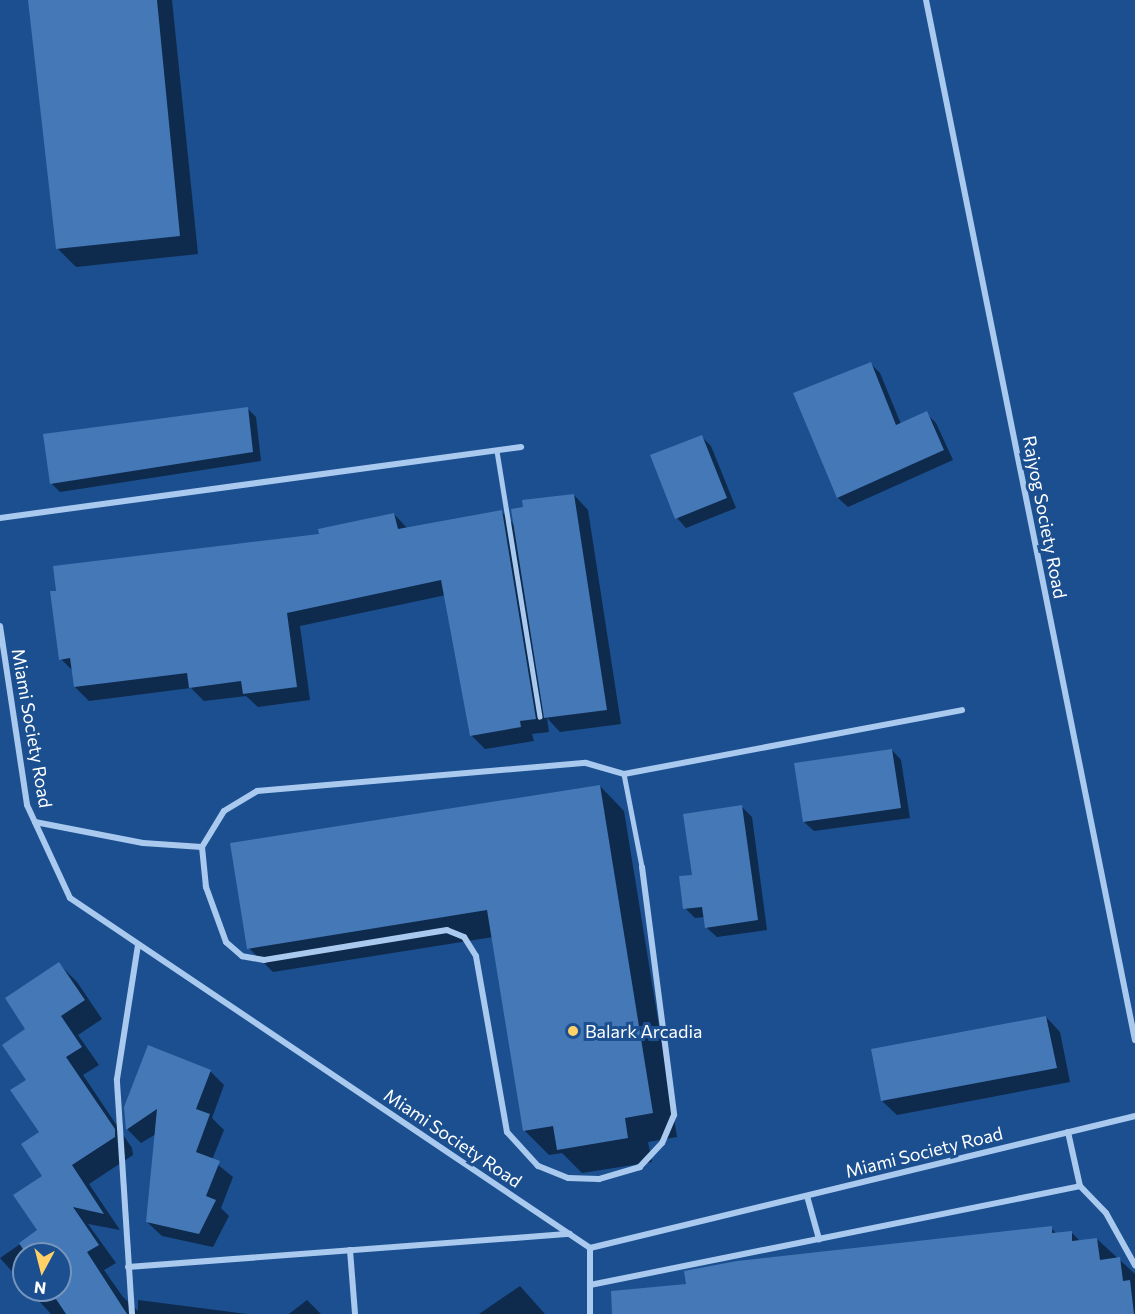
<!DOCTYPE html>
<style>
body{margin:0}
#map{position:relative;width:1135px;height:1314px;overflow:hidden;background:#1b4f8f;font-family:Commissioner,sans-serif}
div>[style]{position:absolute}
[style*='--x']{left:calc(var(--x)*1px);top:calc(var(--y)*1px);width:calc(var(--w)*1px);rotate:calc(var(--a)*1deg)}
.shadow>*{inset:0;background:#0007}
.building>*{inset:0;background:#4478b7}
.service>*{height:4.5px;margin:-2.25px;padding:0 2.25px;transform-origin:2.25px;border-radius:2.25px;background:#a9c9ee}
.minor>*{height:6px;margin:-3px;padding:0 3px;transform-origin:3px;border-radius:3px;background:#a9c9ee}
.dots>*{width:16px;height:16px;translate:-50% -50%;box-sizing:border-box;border:3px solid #1b4f8f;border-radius:50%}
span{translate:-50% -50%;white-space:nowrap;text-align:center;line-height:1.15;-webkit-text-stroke:6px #1b4f8f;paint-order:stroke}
.street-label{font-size:18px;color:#fff}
.poi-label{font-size:18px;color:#fff}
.left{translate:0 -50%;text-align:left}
.north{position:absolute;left:12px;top:1242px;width:60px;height:60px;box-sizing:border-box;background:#1b4f8f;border:2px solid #7695bc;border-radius:50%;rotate:187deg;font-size:16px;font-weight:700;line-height:24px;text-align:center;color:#fff}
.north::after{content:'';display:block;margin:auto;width:21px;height:27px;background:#ffd166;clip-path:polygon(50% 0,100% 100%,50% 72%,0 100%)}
</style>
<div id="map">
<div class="shadow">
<i style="clip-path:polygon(29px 0,172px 0,198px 254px,76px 267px,58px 249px)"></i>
<i style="clip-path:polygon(871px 364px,880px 373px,901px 424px,926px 413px,936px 423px,953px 460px,848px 507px,838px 498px,795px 394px)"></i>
<i style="clip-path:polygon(247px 408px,256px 417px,261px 461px,60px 492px,51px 483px)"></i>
<i style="clip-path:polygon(701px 436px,711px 446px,736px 508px,686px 528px,677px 518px)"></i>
<i style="clip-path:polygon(574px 495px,588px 510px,621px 724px,560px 732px,547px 718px,549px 732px,532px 734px,534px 741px,485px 749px,471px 735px,446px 595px,300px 626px,310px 700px,258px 707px,246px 696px,204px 701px,191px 688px,89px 701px,75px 687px,73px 671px,61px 659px,321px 536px,394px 514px,408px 529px,502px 512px,515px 526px)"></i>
<i style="clip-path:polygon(892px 750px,901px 760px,910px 818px,814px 831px,804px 822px)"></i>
<i style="clip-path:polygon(600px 786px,624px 811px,677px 1137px,648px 1142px,652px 1162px,582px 1173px,562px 1153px,549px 1155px,525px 1131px,493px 937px,273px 972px,249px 948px)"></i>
<i style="clip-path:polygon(742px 807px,752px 817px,767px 930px,717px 937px,707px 928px,705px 917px,695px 918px,685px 908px,694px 876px)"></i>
<i style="clip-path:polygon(59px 964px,77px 982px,102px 1019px,78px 1035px,99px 1065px,83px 1075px,132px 1148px,133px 1155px,89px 1184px,120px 1230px,88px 1224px,116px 1263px,104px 1270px,123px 1297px,138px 1311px,138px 1300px,247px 1314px,51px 1314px,29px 1290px,60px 1290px,60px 1254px,24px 1254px,24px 1285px,0 1258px,39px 1231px,45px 1176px,41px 1133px,28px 1080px,28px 1029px)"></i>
<i style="clip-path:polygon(1046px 1017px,1060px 1032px,1070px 1082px,897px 1115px,882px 1101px)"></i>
<i style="clip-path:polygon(210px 1071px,224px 1085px,212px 1118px,224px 1130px,212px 1160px,233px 1177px,221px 1208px,229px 1216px,213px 1247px,162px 1236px,147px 1222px,156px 1134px,141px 1143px,127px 1129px)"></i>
<i style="clip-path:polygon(1051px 1228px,1057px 1234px,1071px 1232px,1080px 1241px,1097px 1239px,1135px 1274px,1135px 1314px,638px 1314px)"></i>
<i style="clip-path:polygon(520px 1286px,545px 1314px,479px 1314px)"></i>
<i style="clip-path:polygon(307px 1300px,321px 1314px,289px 1314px)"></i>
</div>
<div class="building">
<i style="clip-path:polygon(28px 0,157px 0,180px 236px,56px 249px)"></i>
<i style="clip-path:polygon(871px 362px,896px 425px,927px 411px,944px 450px,837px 498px,793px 393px)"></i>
<i style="clip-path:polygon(248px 407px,253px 452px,50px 484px,43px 434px)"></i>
<i style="clip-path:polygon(702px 435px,727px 498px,675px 519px,650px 455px)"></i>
<i style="clip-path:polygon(574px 494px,607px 710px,544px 718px,511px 509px,523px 507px,522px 500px)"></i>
<i style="clip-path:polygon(502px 510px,536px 719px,520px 721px,521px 727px,470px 736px,441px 580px,287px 613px,297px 687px,243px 694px,241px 681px,189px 688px,187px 673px,74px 687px,70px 658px,59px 660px,50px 591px,56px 591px,53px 566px,319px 534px,318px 529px,394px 513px,398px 529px)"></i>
<i style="clip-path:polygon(892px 749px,901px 808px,803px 822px,794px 763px)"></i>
<i style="clip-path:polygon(600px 785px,653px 1113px,625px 1118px,628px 1138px,557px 1150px,553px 1126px,523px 1131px,487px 910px,247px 949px,230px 843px)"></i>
<i style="clip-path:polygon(742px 805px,758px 920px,705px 928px,702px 907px,683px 909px,679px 876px,692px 875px,683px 814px)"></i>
<i style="clip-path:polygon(59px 962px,85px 1000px,61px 1016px,82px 1047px,66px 1057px,115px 1129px,115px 1137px,72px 1165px,104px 1214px,73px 1207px,99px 1245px,87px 1252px,127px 1314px,66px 1314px,50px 1290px,60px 1290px,60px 1254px,26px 1254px,19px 1243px,37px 1230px,13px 1195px,42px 1176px,21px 1144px,39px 1132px,10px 1090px,26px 1080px,2px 1045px,25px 1029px,5px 998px)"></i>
<i style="clip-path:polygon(1046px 1016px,1057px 1068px,881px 1101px,871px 1049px)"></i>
<i style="clip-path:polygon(148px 1045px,211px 1070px,196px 1109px,210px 1114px,196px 1152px,220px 1161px,206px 1196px,216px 1200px,199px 1234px,146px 1222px,157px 1109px,126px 1130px,124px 1107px)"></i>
<i style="clip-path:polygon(1052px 1226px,1052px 1233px,1072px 1231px,1072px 1241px,1097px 1238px,1100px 1260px,1120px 1257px,1123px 1281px,1130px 1280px,1134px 1314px,612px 1314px,611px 1291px,686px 1284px,684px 1271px,737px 1261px)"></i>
</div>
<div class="service">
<i style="--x:497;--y:451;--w:269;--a:80.8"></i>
<i style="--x:624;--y:774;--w:95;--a:79"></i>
</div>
<div class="minor">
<i style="--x:926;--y:0;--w:1061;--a:78.64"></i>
<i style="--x:0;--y:518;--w:526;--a:-7.76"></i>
<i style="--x:0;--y:626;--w:181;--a:81.4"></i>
<i style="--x:27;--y:805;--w:102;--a:65.2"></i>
<i style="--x:70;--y:898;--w:627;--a:33.94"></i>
<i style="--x:590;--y:1248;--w:561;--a:-13.61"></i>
<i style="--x:35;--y:822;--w:110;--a:11"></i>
<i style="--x:143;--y:843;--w:59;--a:3.9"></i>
<i style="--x:642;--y:867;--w:250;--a:82.6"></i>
<i style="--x:674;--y:1115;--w:30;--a:113"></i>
<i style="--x:662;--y:1143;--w:33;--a:133"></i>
<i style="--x:640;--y:1167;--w:43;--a:163.7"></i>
<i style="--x:599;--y:1179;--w:31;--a:-178"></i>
<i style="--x:568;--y:1178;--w:32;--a:-158"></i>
<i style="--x:538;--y:1166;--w:46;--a:-132.4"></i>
<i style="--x:507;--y:1132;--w:179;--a:-100"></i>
<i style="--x:476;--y:956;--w:22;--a:-122"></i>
<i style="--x:464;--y:937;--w:18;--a:-158"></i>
<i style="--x:447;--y:930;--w:185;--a:170.7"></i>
<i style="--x:264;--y:960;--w:22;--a:-170"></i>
<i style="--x:242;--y:956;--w:21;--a:-139"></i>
<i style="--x:226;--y:942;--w:59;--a:-110"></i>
<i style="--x:206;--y:887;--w:40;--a:-95.7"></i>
<i style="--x:202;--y:847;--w:42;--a:-58.6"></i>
<i style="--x:224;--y:811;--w:39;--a:-31"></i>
<i style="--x:257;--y:791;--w:330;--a:-4.9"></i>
<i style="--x:586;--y:763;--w:40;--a:16"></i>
<i style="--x:624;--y:774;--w:344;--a:-10.7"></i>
<i style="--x:1068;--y:1132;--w:55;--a:77.5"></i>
<i style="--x:1080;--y:1186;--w:37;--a:46"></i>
<i style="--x:1106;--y:1213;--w:60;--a:60.9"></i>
<i style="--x:807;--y:1196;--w:45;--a:74.4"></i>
<i style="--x:590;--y:1248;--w:66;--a:90"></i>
<i style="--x:350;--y:1250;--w:64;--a:85.5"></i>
<i style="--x:128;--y:1267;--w:443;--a:-4.3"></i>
<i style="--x:590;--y:1285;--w:500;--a:-11.4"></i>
<i style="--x:132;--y:1314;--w:235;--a:-93.7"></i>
<i style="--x:117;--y:1079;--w:136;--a:-81.1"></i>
</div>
<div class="dots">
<i style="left:573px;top:1031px;background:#ffd166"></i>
</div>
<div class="street-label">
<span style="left:1045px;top:517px;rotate:79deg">Rajyog Society Road</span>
<span style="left:32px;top:728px;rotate:80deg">Miami Society Road</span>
<span style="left:453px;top:1138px;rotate:34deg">Miami Society Road</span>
<span style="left:924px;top:1152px;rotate:-14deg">Miami Society Road</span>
</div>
<div class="poi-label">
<span class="left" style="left:585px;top:1031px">Balark Arcadia</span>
</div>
<div class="north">N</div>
</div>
